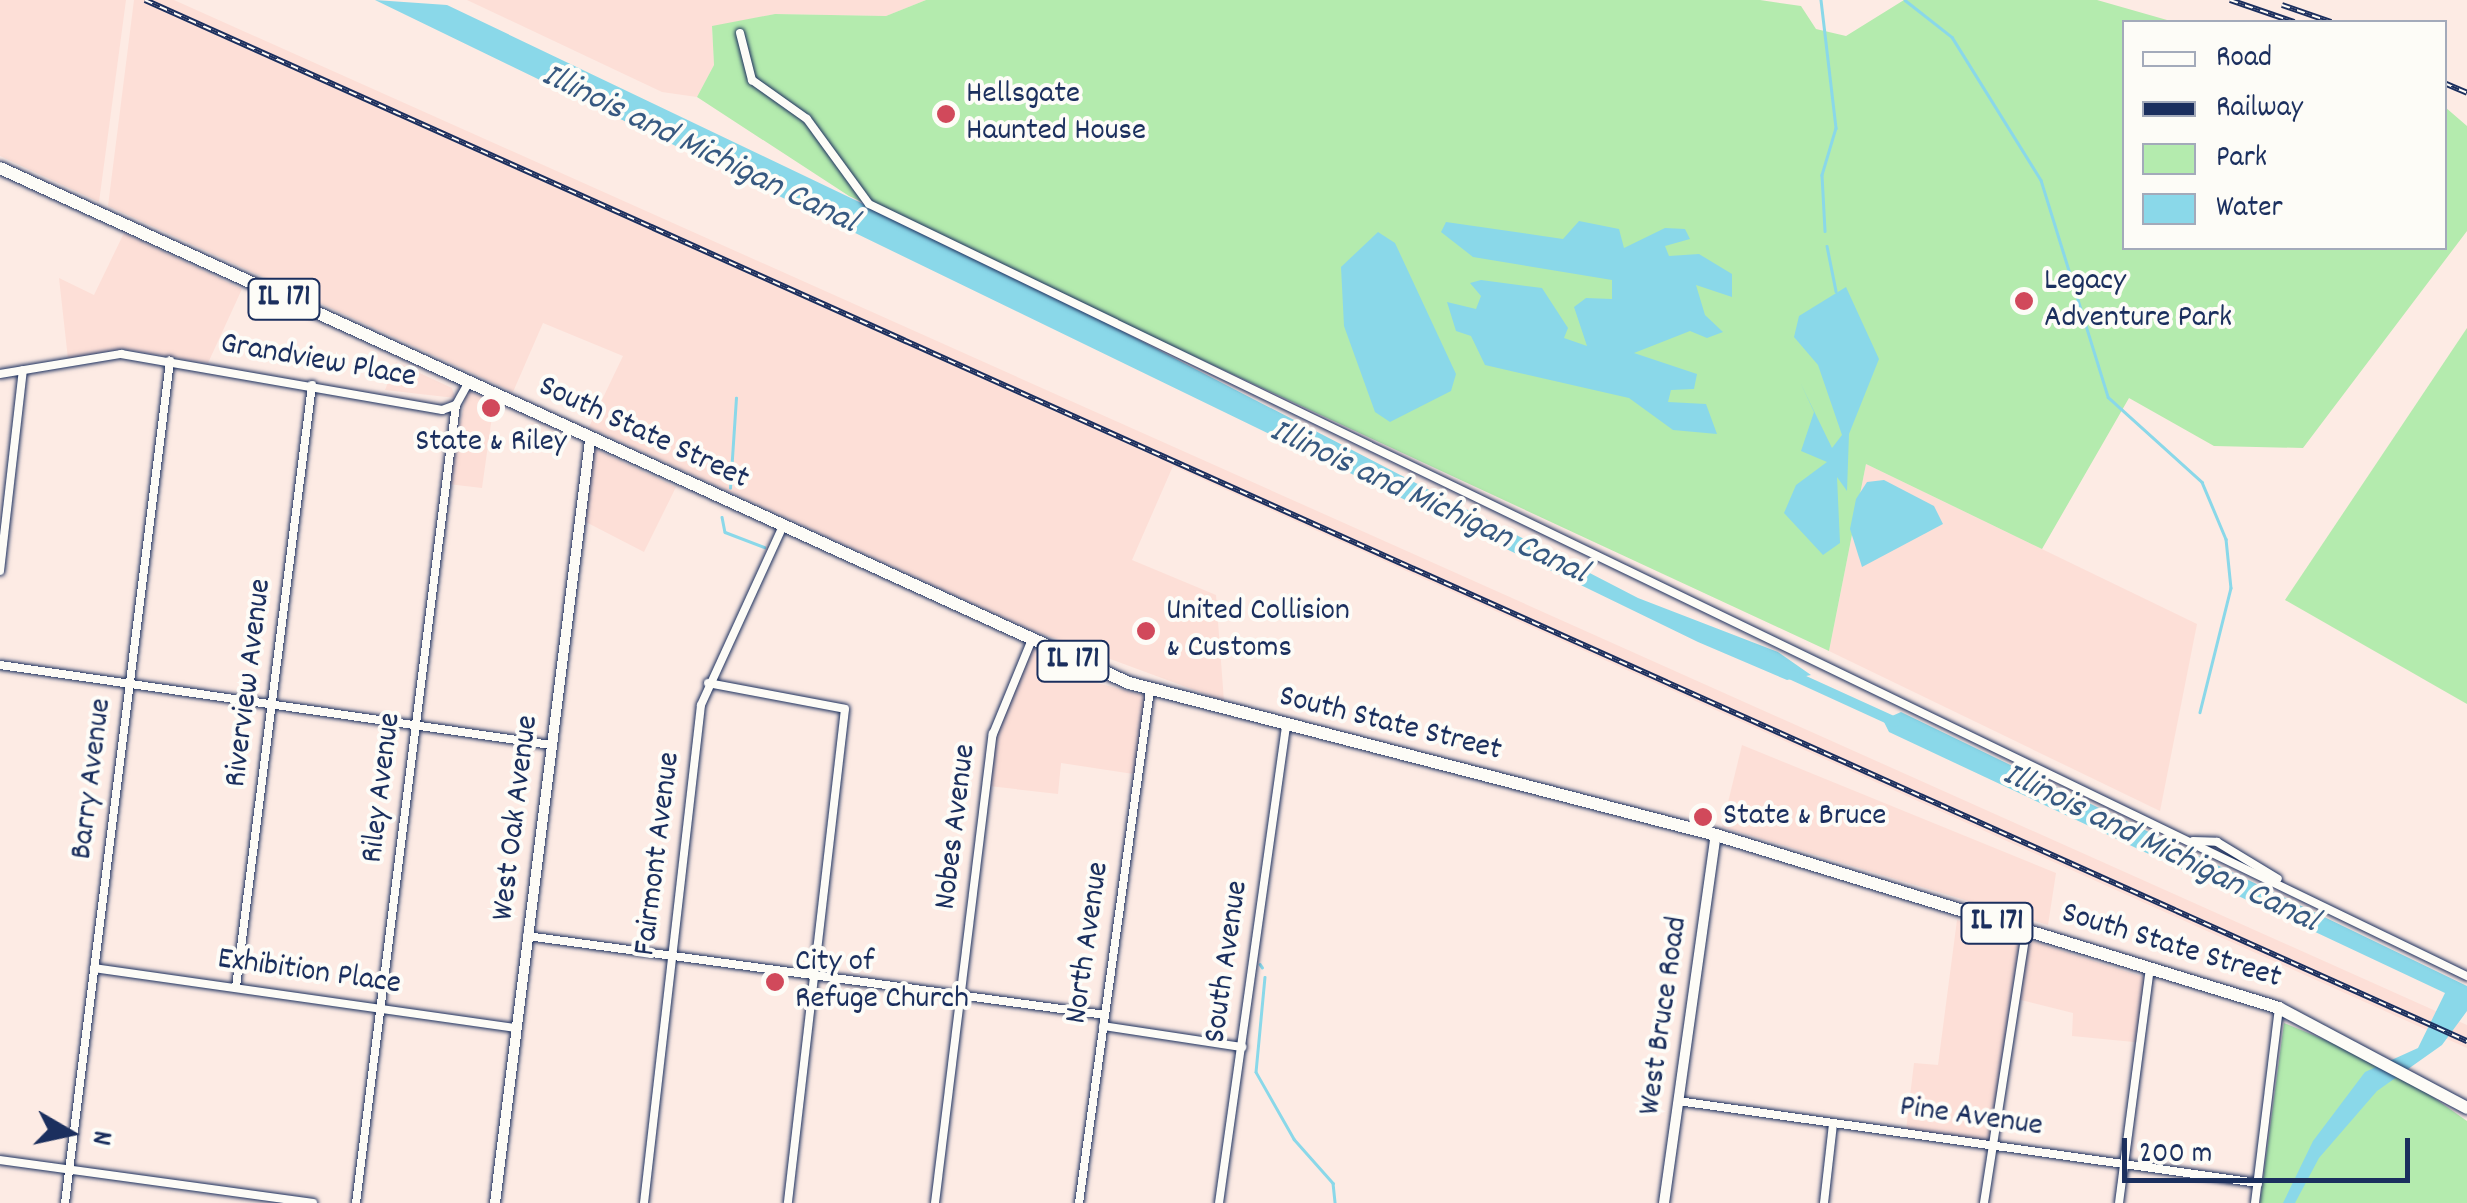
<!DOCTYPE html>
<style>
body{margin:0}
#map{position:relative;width:2467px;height:1203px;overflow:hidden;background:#fdebe4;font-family:Dekko,sans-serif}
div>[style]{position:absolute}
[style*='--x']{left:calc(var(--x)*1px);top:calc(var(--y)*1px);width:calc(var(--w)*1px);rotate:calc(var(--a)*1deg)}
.built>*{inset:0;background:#fddfd7}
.green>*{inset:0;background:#b4ebae}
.water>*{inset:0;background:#8ad8e9}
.stream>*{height:2.5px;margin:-1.25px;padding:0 1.25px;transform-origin:1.25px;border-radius:1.25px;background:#8ad8e9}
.canal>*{height:10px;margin:-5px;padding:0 5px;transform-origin:5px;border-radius:5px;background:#8ad8e9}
.roads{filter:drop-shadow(0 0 2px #1b2f5e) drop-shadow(0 0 2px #1b2f5e)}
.minor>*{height:8px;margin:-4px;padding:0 4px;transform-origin:4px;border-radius:4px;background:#fdfcf7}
.tertiary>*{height:10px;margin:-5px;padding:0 5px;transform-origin:5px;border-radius:5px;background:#fdfcf7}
.primary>*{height:12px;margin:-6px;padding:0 6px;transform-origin:6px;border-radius:6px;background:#fdfcf7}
.rail>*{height:6px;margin-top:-3px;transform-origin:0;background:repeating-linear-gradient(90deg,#fdfcf7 0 8px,#1b2f5e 0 16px);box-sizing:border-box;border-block:2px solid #1b2f5e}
.dots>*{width:28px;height:28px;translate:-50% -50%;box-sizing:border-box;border:5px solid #fdfcf7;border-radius:50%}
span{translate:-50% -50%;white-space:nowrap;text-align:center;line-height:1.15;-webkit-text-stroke:8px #fdfcf7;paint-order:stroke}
.shield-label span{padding:2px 8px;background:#fdfcf7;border:2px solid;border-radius:8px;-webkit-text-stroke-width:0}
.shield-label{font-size:30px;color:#1b2f5e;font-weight:700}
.poi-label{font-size:32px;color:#1b2f5e}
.left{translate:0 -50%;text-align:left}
.street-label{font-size:32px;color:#1b2f5e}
.water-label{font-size:35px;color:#375981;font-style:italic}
.legend{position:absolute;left:2122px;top:20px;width:325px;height:230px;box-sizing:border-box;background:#fdfcf7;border:2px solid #a3aaba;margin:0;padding:12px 18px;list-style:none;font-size:30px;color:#1b2f5e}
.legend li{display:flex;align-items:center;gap:20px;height:50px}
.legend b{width:50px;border:2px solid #a3aaba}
.north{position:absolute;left:20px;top:1083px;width:100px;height:100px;-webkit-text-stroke:8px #fdfcf7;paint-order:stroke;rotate:99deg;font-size:28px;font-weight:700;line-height:40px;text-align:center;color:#1b2f5e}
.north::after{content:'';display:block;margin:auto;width:35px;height:45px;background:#1b2f5e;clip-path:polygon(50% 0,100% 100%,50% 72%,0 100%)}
.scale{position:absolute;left:2122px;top:1138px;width:288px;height:45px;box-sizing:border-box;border:5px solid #1b2f5e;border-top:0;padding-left:12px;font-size:30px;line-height:35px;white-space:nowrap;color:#1b2f5e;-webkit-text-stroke:8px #fdfcf7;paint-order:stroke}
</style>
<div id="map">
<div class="built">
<i style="clip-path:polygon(0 0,126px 0,99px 202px,0 156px)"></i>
<i style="clip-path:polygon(134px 0,174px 0,2467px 1025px,2467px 1048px,1173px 466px,1132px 560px,1216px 595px,1224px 701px,1029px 629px,589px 427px,623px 356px,543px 323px,513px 392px,108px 206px)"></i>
<i style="clip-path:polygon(467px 0,926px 0,886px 16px,775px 14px,712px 27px,714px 65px,697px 97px,662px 92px)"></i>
<i style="clip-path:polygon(124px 233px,242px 289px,208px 363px,123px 349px,68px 359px,59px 278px,94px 295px)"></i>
<i style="clip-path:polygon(396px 362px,452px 388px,455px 398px,385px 390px)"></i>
<i style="clip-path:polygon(467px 390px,494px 402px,482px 488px,448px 484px)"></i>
<i style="clip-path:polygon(591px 447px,676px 487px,644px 552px,582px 520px)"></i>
<i style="clip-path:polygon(1866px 464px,2197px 624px,2160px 811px,1829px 651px)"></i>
<i style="clip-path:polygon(1031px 647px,1089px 681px,1151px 697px,1140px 775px,1061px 763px,1058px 794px,989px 786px,995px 734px)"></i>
<i style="clip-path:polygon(1742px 745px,2056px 873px,2048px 925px,1722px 827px)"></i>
<i style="clip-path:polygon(1957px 920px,2020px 938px,1989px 1142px,1906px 1130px,1914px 1063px,1938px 1065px)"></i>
<i style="clip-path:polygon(2029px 940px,2153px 980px,2144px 1043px,2072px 1036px,2073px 1013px,2017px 999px)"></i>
</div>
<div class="green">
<i style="clip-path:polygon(926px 0,1760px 0,1801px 6px,1816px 29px,1846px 36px,1904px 0,2097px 0,2174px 22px,2124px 22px,2124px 248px,2444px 248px,2445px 107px,2467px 126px,2467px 231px,2303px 448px,2214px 446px,2129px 398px,2042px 549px,1866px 464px,1829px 651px,849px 196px,697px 97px,714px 65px,712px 26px,775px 14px,886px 16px)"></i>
<i style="clip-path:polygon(2467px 328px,2467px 704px,2285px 600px)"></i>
<i style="clip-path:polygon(2284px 1023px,2390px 1067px,2467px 1121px,2467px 1203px,2260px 1203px)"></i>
</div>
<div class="water">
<i style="clip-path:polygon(375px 0,447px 5px,1035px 286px,1638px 598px,1778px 652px,1811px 675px,1787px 680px,1698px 642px)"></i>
<i style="clip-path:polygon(1579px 221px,1619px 229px,1624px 248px,1665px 228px,1685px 229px,1690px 239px,1665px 246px,1669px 256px,1699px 254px,1732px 274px,1732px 297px,1696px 285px,1705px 315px,1723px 332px,1707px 338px,1690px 331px,1634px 353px,1697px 374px,1694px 389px,1671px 390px,1668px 402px,1706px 404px,1717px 434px,1673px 430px,1629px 398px,1485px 365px,1471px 336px,1456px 331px,1447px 302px,1476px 309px,1481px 296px,1470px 283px,1481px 280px,1542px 288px,1568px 328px,1564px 338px,1587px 346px,1574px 307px,1586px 298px,1612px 299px,1612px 280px,1473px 257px,1441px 232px,1446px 222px,1563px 239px)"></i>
<i style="clip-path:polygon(1378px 232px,1395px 243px,1456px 374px,1451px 391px,1390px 422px,1375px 412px,1344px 326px,1341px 267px)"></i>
<i style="clip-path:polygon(1846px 287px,1879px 359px,1849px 434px,1847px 491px,1837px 477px,1840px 543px,1823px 555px,1784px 513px,1796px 485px,1827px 462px,1801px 451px,1814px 412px,1800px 382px,1832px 448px,1842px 435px,1818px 365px,1794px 337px,1799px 316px)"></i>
<i style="clip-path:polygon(1884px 480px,1934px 506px,1943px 524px,1862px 567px,1850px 529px,1856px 499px,1867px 482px)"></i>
<i style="clip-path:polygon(1901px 712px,2467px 986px,2467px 1011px,2442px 1045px,2377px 1091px,2319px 1158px,2295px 1203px,2283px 1203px,2313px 1141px,2365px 1072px,2418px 1048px,2445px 993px,1889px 732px,1883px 720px)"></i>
</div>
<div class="stream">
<i style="--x:1821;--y:0;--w:129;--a:83.3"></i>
<i style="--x:1836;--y:128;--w:49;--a:106.6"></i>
<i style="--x:1822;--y:175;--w:56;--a:86.9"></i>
<i style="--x:1905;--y:0;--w:60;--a:38.2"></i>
<i style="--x:1952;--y:37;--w:168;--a:58.1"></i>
<i style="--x:2041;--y:180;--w:227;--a:72.8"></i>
<i style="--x:2108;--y:397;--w:127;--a:42.1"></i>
<i style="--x:2202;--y:482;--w:62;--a:67.2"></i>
<i style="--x:2226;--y:539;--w:49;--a:84.2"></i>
<i style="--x:2231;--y:588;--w:128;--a:104"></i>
<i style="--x:1827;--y:246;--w:46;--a:78.7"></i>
<i style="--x:730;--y:488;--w:90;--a:-86.2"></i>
<i style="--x:722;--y:517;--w:15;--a:79"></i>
<i style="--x:725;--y:532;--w:42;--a:21"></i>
<i style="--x:1260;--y:964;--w:4;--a:56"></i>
<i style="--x:1265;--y:977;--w:95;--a:95.4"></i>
<i style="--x:1256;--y:1072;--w:77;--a:60.4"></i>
<i style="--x:1294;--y:1139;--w:59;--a:48.4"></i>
<i style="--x:1333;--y:1183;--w:20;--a:84"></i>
</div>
<div class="canal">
<i style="--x:1362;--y:474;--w:38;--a:25"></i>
<i style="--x:1792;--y:675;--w:113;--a:24.5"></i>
</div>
<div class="roads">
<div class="minor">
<i style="--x:740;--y:33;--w:49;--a:75.7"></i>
<i style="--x:752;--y:80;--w:67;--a:35.3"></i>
<i style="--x:807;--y:119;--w:105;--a:53.9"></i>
<i style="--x:869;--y:204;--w:1775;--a:25.79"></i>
<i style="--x:0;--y:374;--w:123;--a:-9.4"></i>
<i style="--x:121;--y:354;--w:326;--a:9.9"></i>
<i style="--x:442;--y:410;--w:15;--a:-20"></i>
<i style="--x:0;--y:571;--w:202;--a:-83.5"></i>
<i style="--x:0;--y:665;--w:557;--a:8.26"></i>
<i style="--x:708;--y:683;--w:139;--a:10.7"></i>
<i style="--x:845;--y:709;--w:497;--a:96.6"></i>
<i style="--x:2193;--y:841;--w:24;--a:2"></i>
<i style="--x:2217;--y:842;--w:71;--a:31.2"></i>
<i style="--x:527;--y:936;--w:583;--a:7.78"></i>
<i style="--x:94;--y:968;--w:426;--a:8.1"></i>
<i style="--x:236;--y:987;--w:607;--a:-82.8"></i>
<i style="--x:1103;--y:1026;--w:141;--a:8.6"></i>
<i style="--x:1678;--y:1101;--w:586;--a:8.05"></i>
<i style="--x:0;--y:1160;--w:316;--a:7.8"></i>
<i style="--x:65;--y:1203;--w:849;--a:-82.89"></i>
<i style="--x:356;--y:1203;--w:804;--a:-82.86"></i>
<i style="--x:456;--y:405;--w:25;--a:-61"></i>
<i style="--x:644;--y:1203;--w:501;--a:-83.47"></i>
<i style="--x:701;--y:705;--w:195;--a:-65.4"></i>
<i style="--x:935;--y:1203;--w:473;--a:-83"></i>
<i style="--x:993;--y:734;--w:100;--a:-67.6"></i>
<i style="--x:1079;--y:1203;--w:518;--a:-82.12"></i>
<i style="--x:1219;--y:1203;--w:479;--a:-82"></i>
<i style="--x:1824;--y:1203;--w:80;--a:-83.5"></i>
<i style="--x:1984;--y:1203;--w:275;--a:-81.2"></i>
<i style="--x:2119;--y:1203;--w:236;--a:-82.5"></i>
<i style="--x:2255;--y:1203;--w:196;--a:-83"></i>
</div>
<div class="tertiary">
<i style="--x:495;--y:1203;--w:769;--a:-82.9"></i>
<i style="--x:1664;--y:1203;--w:372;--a:-82"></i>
</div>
<div class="primary">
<i style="--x:0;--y:168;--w:1241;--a:24.52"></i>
<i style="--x:1129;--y:683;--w:606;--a:14.52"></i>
<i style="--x:1716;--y:835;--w:589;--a:17.08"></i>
<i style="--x:2279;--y:1008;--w:213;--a:28"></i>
</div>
</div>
<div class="rail">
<i style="--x:145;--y:0;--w:2545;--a:24.15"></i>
<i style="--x:2230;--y:0;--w:68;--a:19"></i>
<i style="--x:2282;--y:5;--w:52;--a:19.1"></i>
<i style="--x:2444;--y:83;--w:25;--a:23"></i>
</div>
<div class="dots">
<i style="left:946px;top:114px;background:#d1495b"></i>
<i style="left:2024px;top:301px;background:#d1495b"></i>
<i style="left:491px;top:408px;background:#d1495b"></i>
<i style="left:1146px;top:631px;background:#d1495b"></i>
<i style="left:1703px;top:817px;background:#d1495b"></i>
<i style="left:775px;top:982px;background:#d1495b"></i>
</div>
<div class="shield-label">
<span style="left:284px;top:299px">IL 171</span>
<span style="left:1073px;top:661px">IL 171</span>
<span style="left:1997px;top:923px">IL 171</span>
</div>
<div class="poi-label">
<span class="left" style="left:966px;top:114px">Hellsgate<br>Haunted House</span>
<span class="left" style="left:2044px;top:301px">Legacy<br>Adventure Park</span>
<span style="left:491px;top:443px">State &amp; Riley</span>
<span class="left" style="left:1166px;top:631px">United Collision<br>&amp; Customs</span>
<span class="left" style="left:1723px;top:817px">State &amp; Bruce</span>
<span class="left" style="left:795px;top:982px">City of<br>Refuge Church</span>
</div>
<div class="street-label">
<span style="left:318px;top:362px;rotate:10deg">Grandview Place</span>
<span style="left:643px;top:434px;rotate:25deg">South State Street</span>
<span style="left:250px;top:683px;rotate:-83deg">Riverview Avenue</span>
<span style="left:1390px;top:725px;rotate:14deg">South State Street</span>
<span style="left:93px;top:779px;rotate:-83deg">Barry Avenue</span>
<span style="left:383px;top:788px;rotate:-83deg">Riley Avenue</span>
<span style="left:517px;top:818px;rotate:-83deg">West Oak Avenue</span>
<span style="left:957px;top:827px;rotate:-83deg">Nobes Avenue</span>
<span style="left:659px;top:854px;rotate:-83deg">Fairmont Avenue</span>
<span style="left:1089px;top:943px;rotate:-82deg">North Avenue</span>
<span style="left:2171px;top:947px;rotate:17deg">South State Street</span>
<span style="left:1228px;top:962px;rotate:-82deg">South Avenue</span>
<span style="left:309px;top:973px;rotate:8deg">Exhibition Place</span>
<span style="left:1665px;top:1016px;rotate:-82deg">West Bruce Road</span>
<span style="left:1971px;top:1118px;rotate:8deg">Pine Avenue</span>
</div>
<div class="water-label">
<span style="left:699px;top:150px;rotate:26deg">Illinois and Michigan Canal</span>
<span style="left:1428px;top:503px;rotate:25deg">Illinois and Michigan Canal</span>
<span style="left:2160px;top:849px;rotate:26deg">Illinois and Michigan Canal</span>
</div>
<ul class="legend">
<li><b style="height:12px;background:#fdfcf7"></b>Road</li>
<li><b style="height:12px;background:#1b2f5e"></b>Railway</li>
<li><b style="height:28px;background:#b4ebae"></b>Park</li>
<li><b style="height:28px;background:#8ad8e9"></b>Water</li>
</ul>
<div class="north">N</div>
<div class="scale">200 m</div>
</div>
